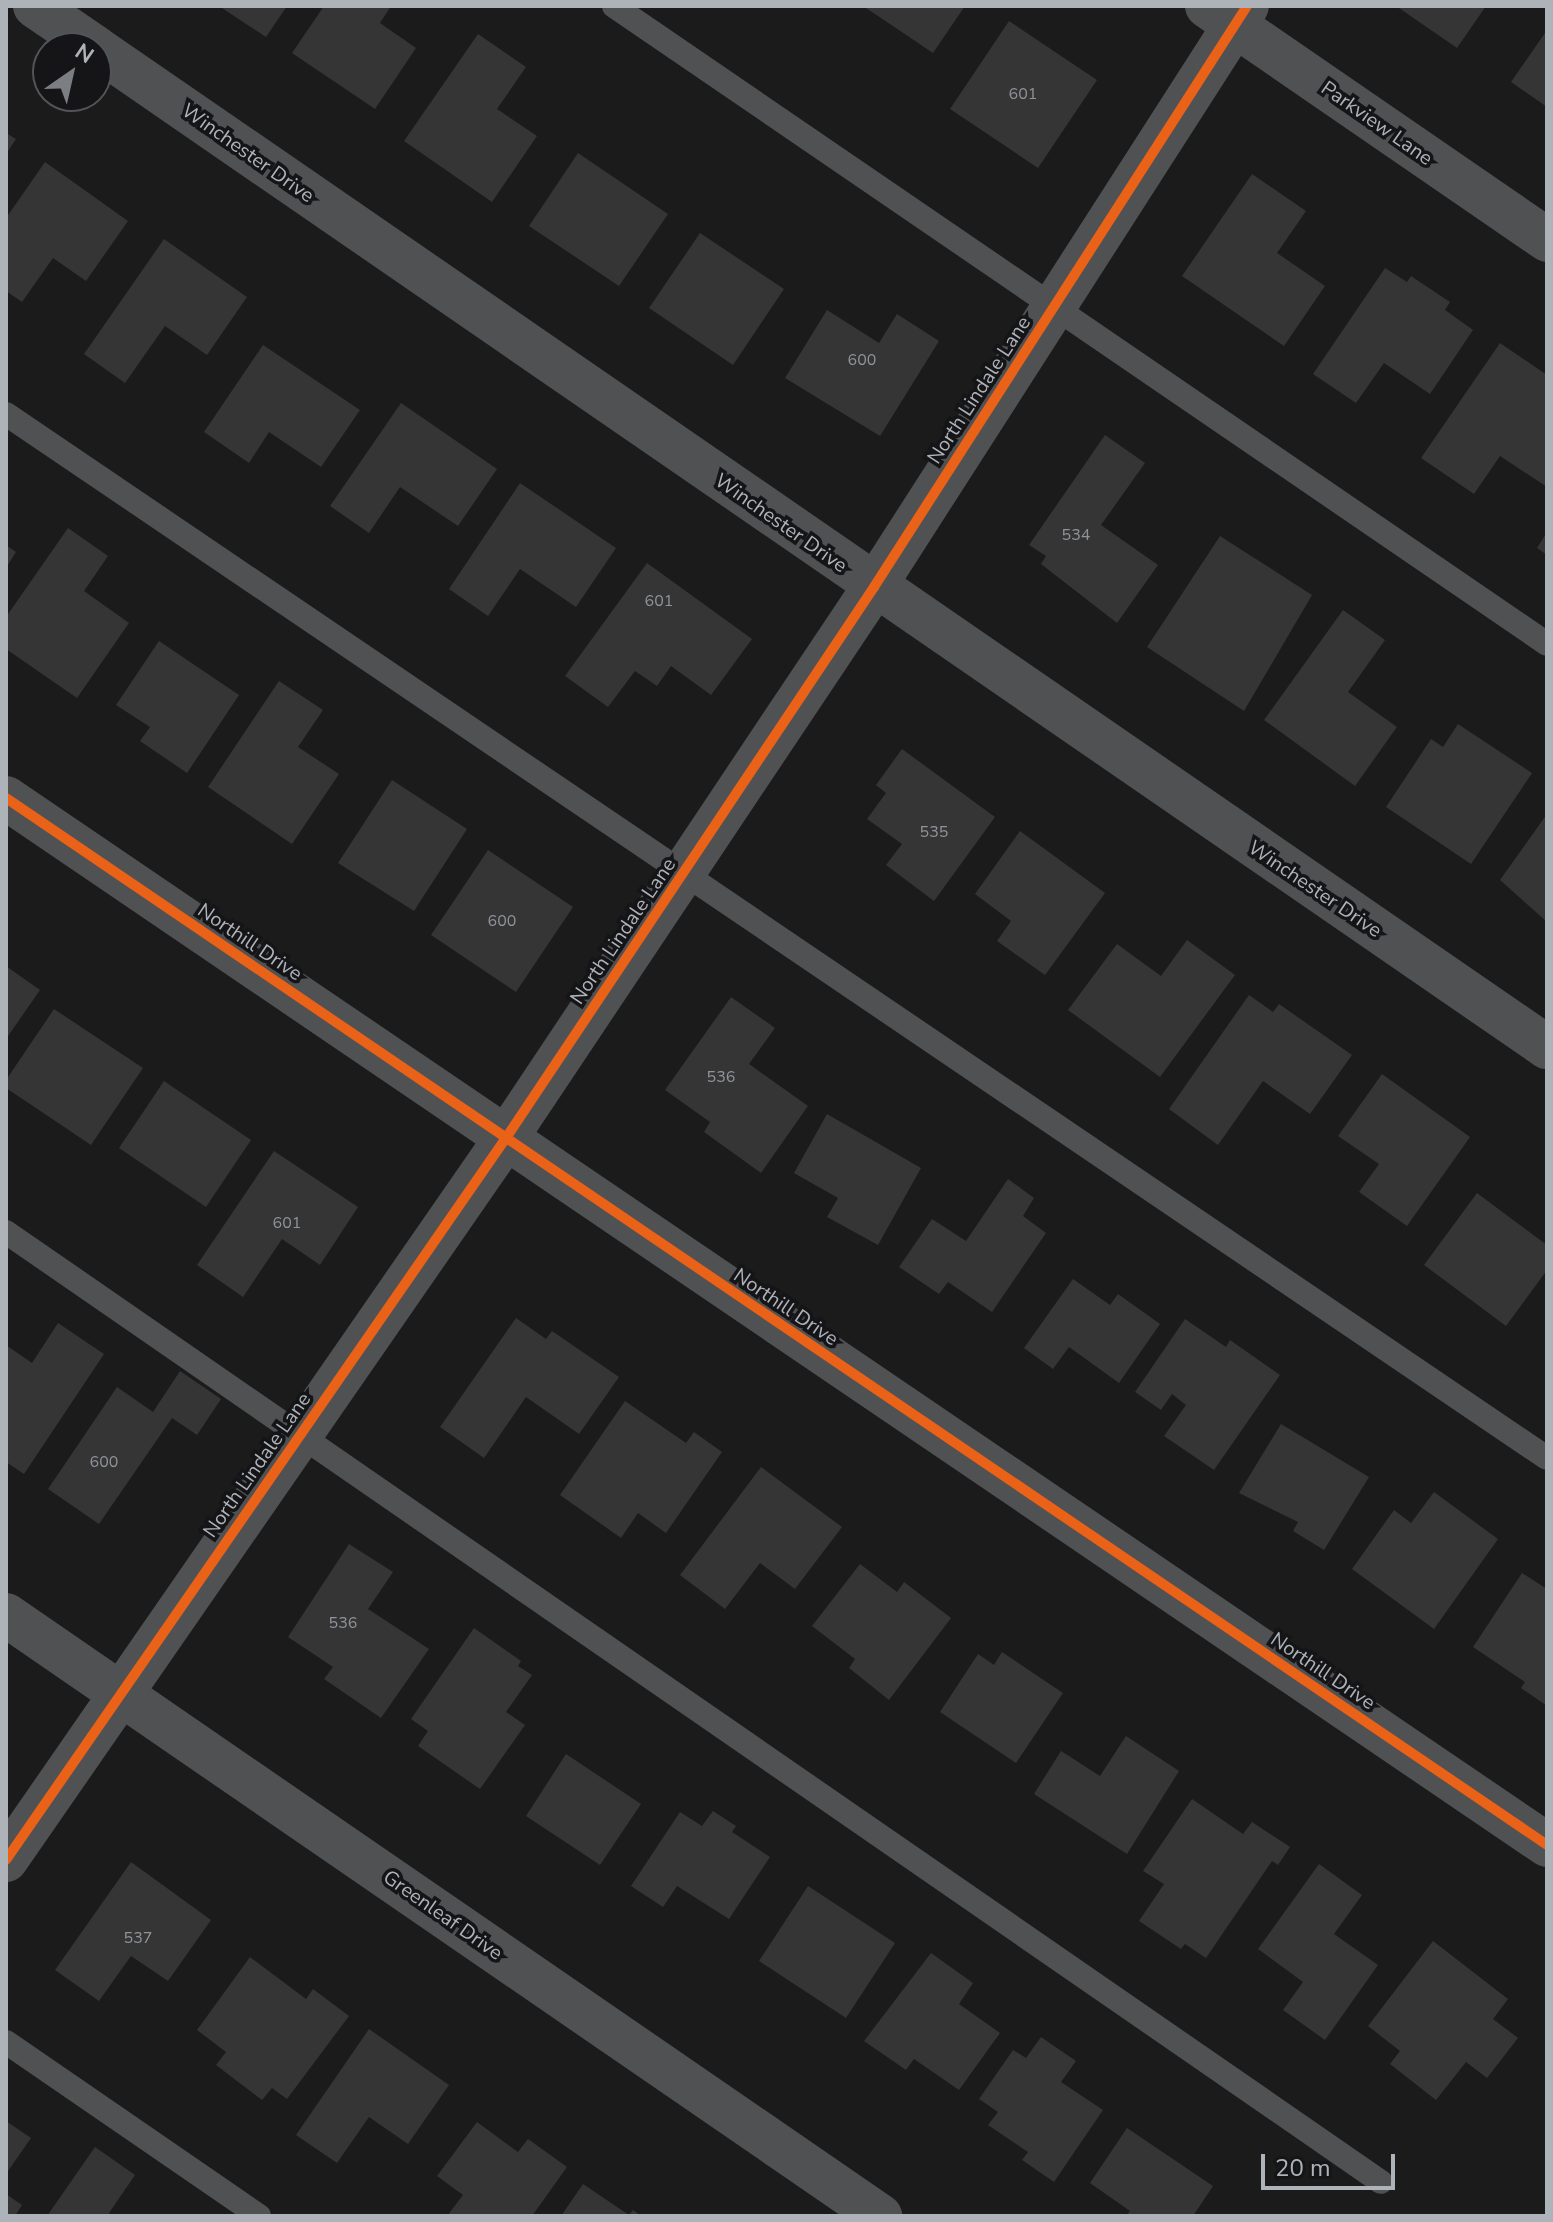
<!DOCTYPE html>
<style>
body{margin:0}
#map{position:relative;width:1553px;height:2222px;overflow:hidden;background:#1b1b1b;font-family:"Nunito Sans",sans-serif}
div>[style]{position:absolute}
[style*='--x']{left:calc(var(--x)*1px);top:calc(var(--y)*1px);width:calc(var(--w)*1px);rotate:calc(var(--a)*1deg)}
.building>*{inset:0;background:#353536}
.service>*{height:24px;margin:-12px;padding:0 12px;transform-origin:12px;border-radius:12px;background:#505153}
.minor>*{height:44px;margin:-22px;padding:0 22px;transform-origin:22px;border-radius:22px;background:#505153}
.cycleway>*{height:10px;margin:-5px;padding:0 5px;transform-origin:5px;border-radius:5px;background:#ea6118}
span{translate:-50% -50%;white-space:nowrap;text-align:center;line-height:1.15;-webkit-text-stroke:7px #151517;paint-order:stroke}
.number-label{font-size:16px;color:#909499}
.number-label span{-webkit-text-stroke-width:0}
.street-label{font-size:20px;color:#aeb3ba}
.frame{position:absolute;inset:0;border:8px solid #aeb3ba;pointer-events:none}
.north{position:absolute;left:32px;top:32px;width:80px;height:80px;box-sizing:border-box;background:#151517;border:2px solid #525458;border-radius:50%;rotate:34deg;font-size:22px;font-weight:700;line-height:32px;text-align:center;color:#aeb3ba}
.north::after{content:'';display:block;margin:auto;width:28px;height:36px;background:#7b7e82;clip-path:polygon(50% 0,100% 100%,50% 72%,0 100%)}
.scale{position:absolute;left:1261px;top:2154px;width:134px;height:36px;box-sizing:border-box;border:4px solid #aeb3ba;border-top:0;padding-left:10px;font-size:24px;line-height:28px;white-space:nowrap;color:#aeb3ba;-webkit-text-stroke:6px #151517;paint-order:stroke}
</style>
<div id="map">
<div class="building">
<i style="clip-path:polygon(219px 6px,287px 6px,266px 37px)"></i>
<i style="clip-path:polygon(324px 6px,391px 6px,380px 23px,416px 48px,375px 109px,292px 53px)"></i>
<i style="clip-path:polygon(863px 6px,965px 6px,933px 53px)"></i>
<i style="clip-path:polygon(1396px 6px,1486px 6px,1457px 48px)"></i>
<i style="clip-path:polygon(1009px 21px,1097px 80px,1038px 168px,950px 109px)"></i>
<i style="clip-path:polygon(1547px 30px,1547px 107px,1511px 82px)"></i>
<i style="clip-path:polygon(478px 34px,526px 67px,497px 109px,537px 136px,492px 202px,404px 141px)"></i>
<i style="clip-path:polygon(6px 133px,16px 139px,6px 154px)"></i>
<i style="clip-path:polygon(578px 153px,668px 214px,619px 286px,529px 226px)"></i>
<i style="clip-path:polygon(45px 162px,128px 221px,86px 281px,53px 258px,22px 302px,6px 291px,6px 218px)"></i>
<i style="clip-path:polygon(1252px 174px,1306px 211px,1277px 253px,1325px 286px,1284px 346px,1182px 276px)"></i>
<i style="clip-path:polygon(700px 233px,784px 289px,733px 365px,649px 308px)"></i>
<i style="clip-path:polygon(164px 239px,247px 297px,207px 355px,165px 326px,125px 383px,84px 354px)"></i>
<i style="clip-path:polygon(1385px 268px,1407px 282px,1411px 276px,1450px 302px,1445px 310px,1473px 330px,1430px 394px,1384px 363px,1356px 403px,1313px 374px)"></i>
<i style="clip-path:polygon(827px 310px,879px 343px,897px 314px,939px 341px,880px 436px,785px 378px)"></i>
<i style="clip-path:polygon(1500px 343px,1547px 375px,1547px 487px,1500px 456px,1474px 494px,1421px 458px)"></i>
<i style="clip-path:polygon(263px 345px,360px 410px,321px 467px,269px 432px,249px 463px,204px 432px)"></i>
<i style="clip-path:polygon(401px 403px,497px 469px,458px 526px,400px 487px,369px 533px,330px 506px)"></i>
<i style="clip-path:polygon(1105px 435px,1145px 463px,1101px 525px,1158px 565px,1117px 623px,1041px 564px,1046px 556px,1029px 545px)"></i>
<i style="clip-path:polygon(520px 483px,616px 548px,576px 607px,520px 569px,488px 616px,449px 589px)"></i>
<i style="clip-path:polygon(68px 528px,108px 556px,84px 591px,129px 623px,77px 698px,6px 649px,6px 617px)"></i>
<i style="clip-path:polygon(1547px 532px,1547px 555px,1537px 548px)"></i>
<i style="clip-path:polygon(1220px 536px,1312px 595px,1244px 711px,1147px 647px)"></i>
<i style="clip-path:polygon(6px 545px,16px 552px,6px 568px)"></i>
<i style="clip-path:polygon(647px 563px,752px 639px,711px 695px,671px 666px,657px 686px,635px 671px,608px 707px,565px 676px)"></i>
<i style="clip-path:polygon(1343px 610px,1385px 640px,1348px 692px,1397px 727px,1355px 786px,1264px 720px)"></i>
<i style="clip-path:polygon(159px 641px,239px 695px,187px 773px,140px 741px,150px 727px,116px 705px)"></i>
<i style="clip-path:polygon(279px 681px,323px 710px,298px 747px,339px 774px,292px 844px,208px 787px)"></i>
<i style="clip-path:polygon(1458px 724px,1532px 773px,1471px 864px,1386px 807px,1431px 739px,1443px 747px)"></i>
<i style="clip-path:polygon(902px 749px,995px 817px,934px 901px,886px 865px,902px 844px,867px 819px,886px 793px,876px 785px)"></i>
<i style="clip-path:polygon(392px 780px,467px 829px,414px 911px,338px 863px)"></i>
<i style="clip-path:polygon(1547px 814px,1547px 922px,1500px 880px)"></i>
<i style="clip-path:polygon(1020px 831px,1105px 893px,1045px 975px,997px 941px,1011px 921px,975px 894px)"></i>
<i style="clip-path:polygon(488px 850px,573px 907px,516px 992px,431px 935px)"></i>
<i style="clip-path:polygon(1187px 940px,1235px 975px,1160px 1077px,1068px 1010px,1117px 944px,1161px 976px)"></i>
<i style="clip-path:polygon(6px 966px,40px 990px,6px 1039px)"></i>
<i style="clip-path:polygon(1249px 995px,1273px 1012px,1279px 1004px,1352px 1055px,1310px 1114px,1263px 1081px,1218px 1145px,1169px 1109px)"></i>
<i style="clip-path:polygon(731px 997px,775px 1028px,749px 1064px,808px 1106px,761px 1173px,704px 1132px,710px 1122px,665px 1090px)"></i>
<i style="clip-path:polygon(54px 1009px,143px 1068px,91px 1145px,6px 1088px,6px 1080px)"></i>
<i style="clip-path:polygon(1382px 1074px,1470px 1137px,1407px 1226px,1359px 1192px,1379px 1164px,1338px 1136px)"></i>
<i style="clip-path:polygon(164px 1081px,251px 1140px,206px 1207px,119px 1148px)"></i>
<i style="clip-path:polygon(827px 1114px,921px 1168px,878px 1245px,827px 1217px,838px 1198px,794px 1173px)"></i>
<i style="clip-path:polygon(274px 1151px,358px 1207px,320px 1265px,282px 1239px,243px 1297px,197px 1265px)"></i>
<i style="clip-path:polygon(1008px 1179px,1034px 1198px,1023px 1216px,1046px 1233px,992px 1312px,948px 1282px,939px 1294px,899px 1267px,932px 1219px,966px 1241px)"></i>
<i style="clip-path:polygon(1477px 1193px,1547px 1245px,1547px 1270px,1506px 1326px,1424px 1265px)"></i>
<i style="clip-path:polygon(1073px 1279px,1110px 1305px,1118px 1294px,1160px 1324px,1119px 1383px,1069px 1347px,1053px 1369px,1024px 1348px)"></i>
<i style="clip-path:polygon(516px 1318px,546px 1339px,552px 1331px,619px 1377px,579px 1434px,526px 1397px,484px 1458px,440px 1427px)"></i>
<i style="clip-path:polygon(1185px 1319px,1226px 1347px,1230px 1340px,1280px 1375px,1214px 1470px,1164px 1436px,1186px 1405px,1172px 1394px,1161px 1410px,1135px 1392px)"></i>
<i style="clip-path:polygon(58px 1323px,104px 1354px,24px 1474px,6px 1462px,6px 1345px,32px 1363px)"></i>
<i style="clip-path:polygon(180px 1371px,221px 1399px,197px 1435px,172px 1418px,99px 1524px,48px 1489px,117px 1387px,153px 1412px)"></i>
<i style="clip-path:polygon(625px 1401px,686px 1443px,694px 1432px,722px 1452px,666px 1533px,638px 1513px,621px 1538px,560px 1495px)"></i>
<i style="clip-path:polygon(1281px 1424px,1369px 1477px,1324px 1550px,1293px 1531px,1298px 1522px,1239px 1493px)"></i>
<i style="clip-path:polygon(761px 1467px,842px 1527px,795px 1589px,760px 1563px,725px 1609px,680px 1575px)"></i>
<i style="clip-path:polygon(1434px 1492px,1498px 1539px,1434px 1629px,1352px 1569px,1394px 1510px,1411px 1523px)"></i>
<i style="clip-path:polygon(349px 1544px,393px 1572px,368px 1609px,429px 1649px,381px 1718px,324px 1679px,333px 1667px,288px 1637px)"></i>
<i style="clip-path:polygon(860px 1564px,897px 1592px,904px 1582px,951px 1618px,889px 1700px,849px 1668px,855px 1659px,812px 1626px)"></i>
<i style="clip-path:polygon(1522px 1573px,1547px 1589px,1547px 1706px,1521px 1688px,1525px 1682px,1473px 1647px)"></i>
<i style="clip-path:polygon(474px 1628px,521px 1661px,518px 1666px,532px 1675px,506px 1712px,525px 1725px,480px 1789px,418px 1746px,428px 1731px,411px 1719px)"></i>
<i style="clip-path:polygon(1002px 1652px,1063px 1693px,1016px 1763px,940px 1712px,978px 1654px,994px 1665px)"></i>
<i style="clip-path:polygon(1126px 1736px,1179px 1771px,1127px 1854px,1034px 1794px,1061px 1751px,1100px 1776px)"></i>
<i style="clip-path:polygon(566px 1754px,641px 1804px,600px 1865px,526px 1816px)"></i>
<i style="clip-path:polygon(1192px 1799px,1243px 1834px,1252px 1822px,1290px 1847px,1278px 1865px,1272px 1861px,1206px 1958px,1185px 1944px,1181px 1949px,1139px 1921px,1164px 1884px,1143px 1871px)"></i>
<i style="clip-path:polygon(713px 1811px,736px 1826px,732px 1832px,770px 1857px,729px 1919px,677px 1886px,663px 1907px,631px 1886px,680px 1812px,702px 1826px)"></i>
<i style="clip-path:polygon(131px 1862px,211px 1920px,168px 1981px,131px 1956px,99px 2001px,55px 1970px)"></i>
<i style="clip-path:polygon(1319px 1864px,1362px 1895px,1334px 1934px,1378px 1965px,1325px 2040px,1283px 2010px,1303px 1982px,1258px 1949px)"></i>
<i style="clip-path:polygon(808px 1886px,895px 1943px,846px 2018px,759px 1961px)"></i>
<i style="clip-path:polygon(1433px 1941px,1508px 1999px,1493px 2019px,1518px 2038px,1487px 2078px,1466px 2062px,1436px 2100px,1390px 2064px,1400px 2051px,1368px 2026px)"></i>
<i style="clip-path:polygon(931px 1953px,973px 1983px,959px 2004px,1000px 2033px,959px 2090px,914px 2059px,906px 2070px,864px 2041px)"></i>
<i style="clip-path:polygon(250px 1957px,306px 1999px,313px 1989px,349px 2016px,287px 2099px,272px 2088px,262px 2100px,216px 2065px,226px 2052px,197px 2030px)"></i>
<i style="clip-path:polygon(369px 2029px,449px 2085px,408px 2144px,369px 2117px,337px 2163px,296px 2135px)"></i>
<i style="clip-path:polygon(1041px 2037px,1076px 2061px,1061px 2082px,1103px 2110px,1054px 2182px,1022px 2160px,1028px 2152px,988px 2125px,998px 2112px,979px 2099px,1013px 2050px,1026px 2058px)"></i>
<i style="clip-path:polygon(6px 2121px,31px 2138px,6px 2174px)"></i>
<i style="clip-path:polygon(477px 2122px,518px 2152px,528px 2139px,567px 2167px,532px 2216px,447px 2216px,463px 2195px,437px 2176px)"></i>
<i style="clip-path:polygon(1127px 2128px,1213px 2186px,1193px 2216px,1126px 2216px,1130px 2211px,1090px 2183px)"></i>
<i style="clip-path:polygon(95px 2147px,135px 2175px,109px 2213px,112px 2216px,47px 2216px)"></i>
<i style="clip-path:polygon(583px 2184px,629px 2215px,633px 2210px,641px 2216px,561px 2216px)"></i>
<i style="clip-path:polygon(6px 2194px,22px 2205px,15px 2216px,6px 2216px)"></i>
</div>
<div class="service">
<i style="--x:614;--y:6;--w:1130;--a:34.36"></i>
<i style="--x:6;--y:414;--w:1861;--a:34.12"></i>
<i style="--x:6;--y:1232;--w:1671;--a:34.64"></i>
<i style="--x:6;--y:2042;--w:307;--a:34.5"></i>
</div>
<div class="minor">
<i style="--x:35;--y:6;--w:74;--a:34.5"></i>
<i style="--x:1207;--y:6;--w:413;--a:34.5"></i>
<i style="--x:96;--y:48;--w:1762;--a:34.55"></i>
<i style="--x:6;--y:798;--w:1863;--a:34.19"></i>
<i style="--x:6;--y:1615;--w:1061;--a:34.51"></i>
<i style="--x:6;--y:1860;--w:878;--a:-55.3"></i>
<i style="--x:506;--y:1138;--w:663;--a:-56.26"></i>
<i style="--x:874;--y:587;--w:690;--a:-57.3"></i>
</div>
<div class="cycleway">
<i style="--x:6;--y:798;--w:1863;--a:34.19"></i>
<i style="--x:6;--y:1860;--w:878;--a:-55.3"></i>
<i style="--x:506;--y:1138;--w:663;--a:-56.26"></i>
<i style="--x:874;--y:587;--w:690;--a:-57.3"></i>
</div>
<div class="number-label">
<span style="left:1023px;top:94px">601</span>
<span style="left:862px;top:360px">600</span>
<span style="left:1076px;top:535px">534</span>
<span style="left:659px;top:601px">601</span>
<span style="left:934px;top:832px">535</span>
<span style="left:502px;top:921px">600</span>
<span style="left:721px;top:1077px">536</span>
<span style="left:287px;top:1223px">601</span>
<span style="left:104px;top:1462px">600</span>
<span style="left:343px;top:1623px">536</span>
<span style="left:138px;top:1938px">537</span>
</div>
<div class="street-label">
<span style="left:1377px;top:123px;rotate:35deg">Parkview Lane</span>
<span style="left:248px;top:153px;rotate:35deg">Winchester Drive</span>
<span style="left:979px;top:390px;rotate:-57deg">North Lindale Lane</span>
<span style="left:781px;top:523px;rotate:35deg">Winchester Drive</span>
<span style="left:1315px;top:889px;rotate:34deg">Winchester Drive</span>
<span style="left:623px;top:931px;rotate:-56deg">North Lindale Lane</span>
<span style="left:250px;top:942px;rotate:34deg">Northill Drive</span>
<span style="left:786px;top:1307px;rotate:34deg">Northill Drive</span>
<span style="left:257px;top:1465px;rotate:-55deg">North Lindale Lane</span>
<span style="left:1323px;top:1671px;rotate:34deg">Northill Drive</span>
<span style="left:443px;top:1915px;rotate:35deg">Greenleaf Drive</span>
</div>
<div class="frame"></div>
<div class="north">N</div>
<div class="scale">20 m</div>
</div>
